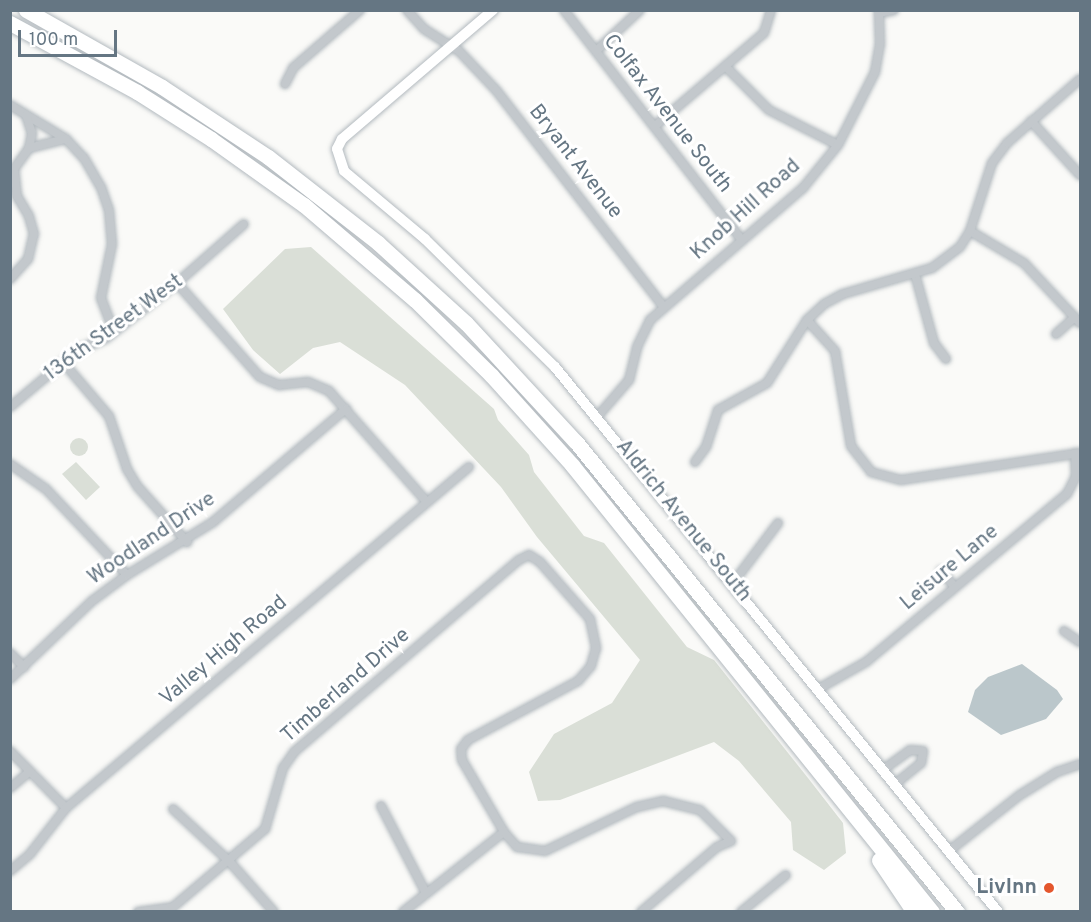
<!DOCTYPE html>
<style>
body{margin:0}
#map{position:relative;width:1091px;height:922px;overflow:hidden;background:#fafaf8;font-family:Overpass,sans-serif}
div>[style]{position:absolute}
[style*='--x']{left:calc(var(--x)*1px);top:calc(var(--y)*1px);width:calc(var(--w)*1px);rotate:calc(var(--a)*1deg)}
.green>*{inset:0;background:#dadfd7}
.round{border-radius:50%}
.water>*{inset:0;background:#bbc7cb}
.roads{filter:drop-shadow(0 0 2px #b3babf) drop-shadow(0 0 2px #b3babf)}
.street>*{height:8px;margin:-4px;padding:0 4px;transform-origin:4px;border-radius:4px;background:#c3c8cc}
.secondary>*{height:10px;margin:-5px;padding:0 5px;transform-origin:5px;border-radius:5px;background:#fff}
.highway>*{height:15px;margin:-7.5px;padding:0 7.5px;transform-origin:7.5px;border-radius:7.5px;background:#fff}
.dots>*{width:16px;height:16px;translate:-50% -50%;box-sizing:border-box;border:3px solid #fff;border-radius:50%}
span{translate:-50% -50%;white-space:nowrap;text-align:center;line-height:1.15;-webkit-text-stroke:6px #fff;paint-order:stroke}
.street-label{font-size:21px;color:#657683}
.poi-label{font-size:21px;color:#657683;font-weight:700}
.right{translate:-100% -50%;text-align:right}
.frame{position:absolute;inset:0;border:12px solid #657683;pointer-events:none}
.scale{position:absolute;left:18px;top:30px;width:99px;height:27px;box-sizing:border-box;border:3px solid #657683;border-top:0;padding-left:8px;font-size:18px;line-height:21px;white-space:nowrap;color:#657683;-webkit-text-stroke:4px #fff;paint-order:stroke}
</style>
<div id="map">
<div class="green">
<i style="clip-path:polygon(311px 247px,494px 409px,498px 420px,529px 455px,534px 472px,584px 536px,604px 543px,687px 647px,714px 660px,808px 778px,843px 823px,846px 853px,824px 870px,793px 850px,791px 822px,739px 761px,714px 742px,560px 800px,538px 801px,529px 772px,554px 734px,612px 703px,640px 660px,537px 537px,501px 487px,405px 385px,340px 342px,313px 348px,280px 374px,253px 350px,223px 309px,285px 249px)"></i>
<i class="round" style="left:70px;top:438px;width:18px;height:18px"></i>
<i style="clip-path:polygon(76px 462px,100px 487px,86px 500px,62px 474px)"></i>
</div>
<div class="water">
<i style="clip-path:polygon(1022px 664px,1057px 690px,1063px 699px,1046px 719px,1001px 735px,968px 712px,975px 690px,988px 677px)"></i>
</div>
<div class="roads">
<div class="street">
<i style="--x:407;--y:10;--w:25;--a:48"></i>
<i style="--x:424;--y:29;--w:41;--a:32.2"></i>
<i style="--x:459;--y:51;--w:54;--a:46.5"></i>
<i style="--x:496;--y:90;--w:274;--a:52.3"></i>
<i style="--x:564;--y:10;--w:291;--a:52.3"></i>
<i style="--x:879;--y:13;--w:15;--a:-11"></i>
<i style="--x:596;--y:51;--w:60;--a:-43"></i>
<i style="--x:725;--y:66;--w:62;--a:45"></i>
<i style="--x:769;--y:110;--w:77;--a:26.9"></i>
<i style="--x:285;--y:84;--w:18;--a:-63"></i>
<i style="--x:293;--y:68;--w:89;--a:-40.9"></i>
<i style="--x:10;--y:105;--w:66;--a:31.3"></i>
<i style="--x:66;--y:139;--w:26;--a:47"></i>
<i style="--x:84;--y:158;--w:34;--a:60"></i>
<i style="--x:101;--y:187;--w:24;--a:71"></i>
<i style="--x:109;--y:210;--w:34;--a:85"></i>
<i style="--x:112;--y:244;--w:55;--a:101.5"></i>
<i style="--x:101;--y:298;--w:36;--a:69"></i>
<i style="--x:26;--y:115;--w:19;--a:72"></i>
<i style="--x:32;--y:133;--w:15;--a:101"></i>
<i style="--x:1031;--y:121;--w:73;--a:47.8"></i>
<i style="--x:655;--y:126;--w:143;--a:-40.5"></i>
<i style="--x:764;--y:33;--w:24;--a:-73"></i>
<i style="--x:970;--y:231;--w:63;--a:30.7"></i>
<i style="--x:1024;--y:263;--w:82;--a:47"></i>
<i style="--x:915;--y:274;--w:72;--a:74.6"></i>
<i style="--x:934;--y:343;--w:20;--a:53"></i>
<i style="--x:10;--y:279;--w:27;--a:-48"></i>
<i style="--x:28;--y:259;--w:26;--a:-77"></i>
<i style="--x:34;--y:234;--w:19;--a:-106"></i>
<i style="--x:29;--y:216;--w:23;--a:-121"></i>
<i style="--x:17;--y:196;--w:27;--a:-96"></i>
<i style="--x:14;--y:169;--w:26;--a:-54"></i>
<i style="--x:29;--y:148;--w:38;--a:-14"></i>
<i style="--x:177;--y:283;--w:125;--a:48.6"></i>
<i style="--x:260;--y:377;--w:21;--a:23"></i>
<i style="--x:279;--y:385;--w:29;--a:-6"></i>
<i style="--x:308;--y:382;--w:23;--a:23"></i>
<i style="--x:329;--y:391;--w:148;--a:48.6"></i>
<i style="--x:807;--y:320;--w:42;--a:47.9"></i>
<i style="--x:835;--y:351;--w:96;--a:80.4"></i>
<i style="--x:851;--y:446;--w:33;--a:52"></i>
<i style="--x:871;--y:472;--w:31;--a:15"></i>
<i style="--x:901;--y:480;--w:181;--a:-8.6"></i>
<i style="--x:1056;--y:334;--w:25;--a:-42"></i>
<i style="--x:63;--y:362;--w:71;--a:49.6"></i>
<i style="--x:109;--y:416;--w:56;--a:71.2"></i>
<i style="--x:127;--y:469;--w:21;--a:59"></i>
<i style="--x:138;--y:487;--w:74;--a:48.3"></i>
<i style="--x:10;--y:407;--w:89;--a:-40"></i>
<i style="--x:78;--y:350;--w:30;--a:-23"></i>
<i style="--x:106;--y:338;--w:90;--a:-37.8"></i>
<i style="--x:177;--y:283;--w:89;--a:-41.4"></i>
<i style="--x:598;--y:416;--w:48;--a:-49.3"></i>
<i style="--x:629;--y:380;--w:34;--a:-76"></i>
<i style="--x:637;--y:347;--w:30;--a:-64"></i>
<i style="--x:650;--y:320;--w:202;--a:-40.8"></i>
<i style="--x:803;--y:188;--w:55;--a:-50.9"></i>
<i style="--x:838;--y:145;--w:82;--a:-63.1"></i>
<i style="--x:875;--y:72;--w:28;--a:-80"></i>
<i style="--x:880;--y:44;--w:34;--a:-92"></i>
<i style="--x:695;--y:462;--w:19;--a:-54"></i>
<i style="--x:706;--y:447;--w:39;--a:-72"></i>
<i style="--x:718;--y:410;--w:56;--a:-28.9"></i>
<i style="--x:767;--y:383;--w:75;--a:-57.6"></i>
<i style="--x:807;--y:320;--w:23;--a:-43"></i>
<i style="--x:824;--y:304;--w:21;--a:-28"></i>
<i style="--x:843;--y:294;--w:93;--a:-16.3"></i>
<i style="--x:932;--y:268;--w:35;--a:-37"></i>
<i style="--x:960;--y:247;--w:19;--a:-58"></i>
<i style="--x:970;--y:231;--w:71;--a:-72.1"></i>
<i style="--x:992;--y:163;--w:25;--a:-53"></i>
<i style="--x:1007;--y:143;--w:97;--a:-41.2"></i>
<i style="--x:10;--y:464;--w:44;--a:34.8"></i>
<i style="--x:46;--y:489;--w:118;--a:46.7"></i>
<i style="--x:941;--y:571;--w:21;--a:49"></i>
<i style="--x:733;--y:583;--w:75;--a:-53.1"></i>
<i style="--x:1064;--y:631;--w:19;--a:35"></i>
<i style="--x:10;--y:653;--w:20;--a:45"></i>
<i style="--x:10;--y:679;--w:113;--a:-43.6"></i>
<i style="--x:92;--y:601;--w:44;--a:-36.6"></i>
<i style="--x:127;--y:575;--w:101;--a:-31.6"></i>
<i style="--x:213;--y:522;--w:175;--a:-40.4"></i>
<i style="--x:818;--y:689;--w:55;--a:-29.4"></i>
<i style="--x:866;--y:662;--w:262;--a:-39.9"></i>
<i style="--x:1067;--y:494;--w:20;--a:-63"></i>
<i style="--x:1076;--y:476;--w:23;--a:-92"></i>
<i style="--x:10;--y:751;--w:80;--a:45.5"></i>
<i style="--x:884;--y:769;--w:32;--a:-36"></i>
<i style="--x:910;--y:750;--w:13;--a:4"></i>
<i style="--x:923;--y:751;--w:12;--a:99"></i>
<i style="--x:921;--y:763;--w:32;--a:141"></i>
<i style="--x:10;--y:788;--w:26;--a:-40"></i>
<i style="--x:381;--y:806;--w:98;--a:62.7"></i>
<i style="--x:173;--y:809;--w:76;--a:42.9"></i>
<i style="--x:229;--y:861;--w:68;--a:48.6"></i>
<i style="--x:949;--y:851;--w:90;--a:-38.3"></i>
<i style="--x:1020;--y:795;--w:44;--a:-31.9"></i>
<i style="--x:1057;--y:772;--w:24;--a:-19"></i>
<i style="--x:10;--y:871;--w:26;--a:-40"></i>
<i style="--x:30;--y:854;--w:58;--a:-52"></i>
<i style="--x:66;--y:808;--w:528;--a:-40.24"></i>
<i style="--x:138;--y:912;--w:35;--a:-8"></i>
<i style="--x:173;--y:907;--w:121;--a:-40.3"></i>
<i style="--x:265;--y:829;--w:64;--a:-73.6"></i>
<i style="--x:283;--y:768;--w:19;--a:-55"></i>
<i style="--x:294;--y:752;--w:296;--a:-40.5"></i>
<i style="--x:519;--y:560;--w:11;--a:-27"></i>
<i style="--x:529;--y:555;--w:13;--a:32"></i>
<i style="--x:540;--y:562;--w:76;--a:48.7"></i>
<i style="--x:590;--y:619;--w:30;--a:78"></i>
<i style="--x:596;--y:648;--w:19;--a:106"></i>
<i style="--x:591;--y:666;--w:20;--a:131"></i>
<i style="--x:578;--y:681;--w:125;--a:151.8"></i>
<i style="--x:468;--y:740;--w:11;--a:128"></i>
<i style="--x:461;--y:749;--w:11;--a:85"></i>
<i style="--x:462;--y:760;--w:83;--a:59.7"></i>
<i style="--x:403;--y:912;--w:129;--a:-38.4"></i>
<i style="--x:504;--y:832;--w:20;--a:49"></i>
<i style="--x:517;--y:847;--w:28;--a:8"></i>
<i style="--x:545;--y:851;--w:102;--a:-25.6"></i>
<i style="--x:637;--y:807;--w:27;--a:-13"></i>
<i style="--x:663;--y:801;--w:38;--a:14"></i>
<i style="--x:700;--y:810;--w:44;--a:45"></i>
<i style="--x:731;--y:841;--w:15;--a:157"></i>
<i style="--x:717;--y:847;--w:100;--a:139.5"></i>
<i style="--x:741;--y:912;--w:58;--a:-39.4"></i>
</div>
<div class="secondary">
<i style="--x:493;--y:10;--w:199;--a:139.5"></i>
<i style="--x:342;--y:139;--w:11;--a:117"></i>
<i style="--x:337;--y:149;--w:23;--a:72"></i>
<i style="--x:344;--y:171;--w:106;--a:40"></i>
<i style="--x:425;--y:239;--w:182;--a:44.6"></i>
<i style="--x:555;--y:367;--w:702;--a:50.89"></i>
</div>
<div class="highway">
<i style="--x:26;--y:10;--w:156;--a:29.5"></i>
<i style="--x:162;--y:87;--w:127;--a:33.4"></i>
<i style="--x:268;--y:157;--w:140;--a:38"></i>
<i style="--x:378;--y:243;--w:119;--a:42.3"></i>
<i style="--x:466;--y:323;--w:162;--a:47.3"></i>
<i style="--x:576;--y:442;--w:605;--a:50.97"></i>
<i style="--x:10;--y:23;--w:145;--a:28.5"></i>
<i style="--x:137;--y:92;--w:88;--a:32.4"></i>
<i style="--x:211;--y:139;--w:114;--a:35.4"></i>
<i style="--x:304;--y:205;--w:146;--a:40.6"></i>
<i style="--x:415;--y:300;--w:108;--a:44.6"></i>
<i style="--x:492;--y:376;--w:120;--a:48"></i>
<i style="--x:572;--y:465;--w:574;--a:51.15"></i>
<i style="--x:879;--y:860;--w:63;--a:56.1"></i>
</div>
</div>
<div class="dots">
<i style="left:1049px;top:888px;background:#e4572e"></i>
</div>
<div class="street-label">
<span style="left:667px;top:114px;rotate:52deg">Colfax Avenue South</span>
<span style="left:575px;top:162px;rotate:52deg">Bryant Avenue</span>
<span style="left:746px;top:210px;rotate:-42deg">Knob Hill Road</span>
<span style="left:114px;top:328px;rotate:-36deg">136th Street West</span>
<span style="left:683px;top:521px;rotate:51deg">Aldrich Avenue South</span>
<span style="left:152px;top:539px;rotate:-34deg">Woodland Drive</span>
<span style="left:950px;top:568px;rotate:-40deg">Leisure Lane</span>
<span style="left:224px;top:651px;rotate:-40deg">Valley High Road</span>
<span style="left:346px;top:686px;rotate:-41deg">Timberland Drive</span>
</div>
<div class="poi-label">
<span class="right" style="left:1037px;top:888px">LivInn</span>
</div>
<div class="frame"></div>
<div class="scale">100 m</div>
</div>
